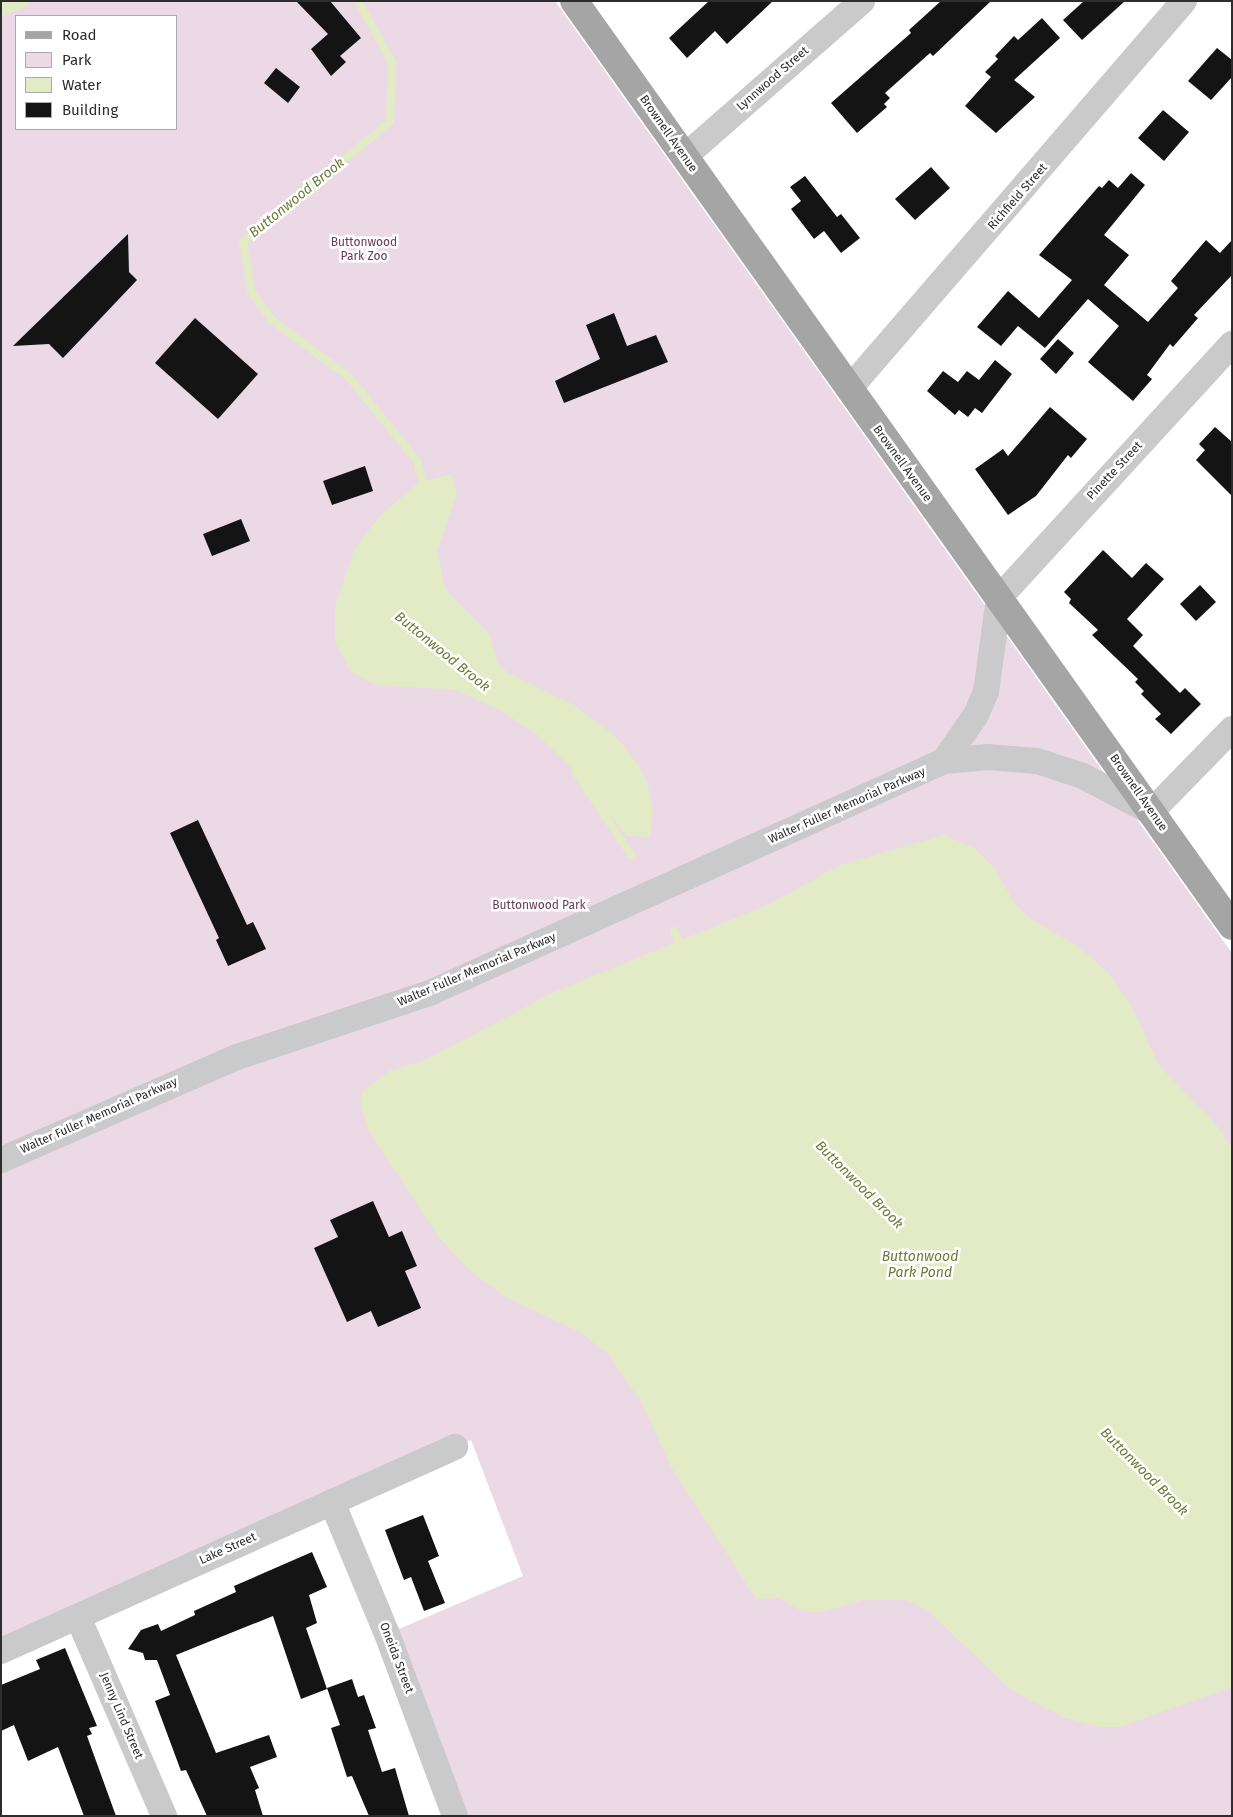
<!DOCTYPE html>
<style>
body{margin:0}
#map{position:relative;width:1233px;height:1817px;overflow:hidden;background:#fff;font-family:"Fira Sans",sans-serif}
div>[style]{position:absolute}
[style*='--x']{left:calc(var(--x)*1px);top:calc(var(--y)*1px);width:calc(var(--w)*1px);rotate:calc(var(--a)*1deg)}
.green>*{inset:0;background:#ebdae6}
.water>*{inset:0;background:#e2ebc6}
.stream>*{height:8px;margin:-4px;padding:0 4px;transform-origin:4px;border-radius:4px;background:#e2ebc6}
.building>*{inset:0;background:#141414}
.minor>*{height:26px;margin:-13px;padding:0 13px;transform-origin:13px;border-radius:13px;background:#cacaca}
.major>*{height:28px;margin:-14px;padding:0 14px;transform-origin:14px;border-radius:14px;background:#a5a5a5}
span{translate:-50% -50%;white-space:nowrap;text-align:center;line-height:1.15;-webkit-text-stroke:5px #fff;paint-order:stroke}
.street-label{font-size:12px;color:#2d2d2d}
.park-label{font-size:12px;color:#693a57}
.water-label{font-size:14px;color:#6b7d35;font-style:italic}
.frame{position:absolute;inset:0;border:2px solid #2d2d2d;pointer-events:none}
.legend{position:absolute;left:15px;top:15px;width:162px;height:115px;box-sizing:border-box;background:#fff;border:1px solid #ababab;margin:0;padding:6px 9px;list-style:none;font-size:15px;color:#2d2d2d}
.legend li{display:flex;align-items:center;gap:10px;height:25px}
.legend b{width:25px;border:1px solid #ababab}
</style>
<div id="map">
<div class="green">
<i style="clip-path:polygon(evenodd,1px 1px,555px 1px,1232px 953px,1232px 1816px,455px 1816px,387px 1634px,523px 1576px,471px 1440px,332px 1502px,1px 1638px,1px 1px,16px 16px,176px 16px,176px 129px,16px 129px,16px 16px)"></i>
</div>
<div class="water">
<i style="clip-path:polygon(1px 1px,30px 1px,28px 6px,1px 17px)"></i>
<i style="clip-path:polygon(451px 474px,457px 493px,437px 551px,445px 589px,490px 635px,498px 663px,507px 672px,574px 705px,616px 737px,641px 769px,648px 786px,653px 812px,650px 837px,627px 836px,572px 768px,538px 735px,502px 711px,455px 690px,376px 685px,351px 672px,335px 642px,335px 607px,355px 548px,380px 516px,417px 484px)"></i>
<i style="clip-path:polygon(945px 835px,975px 849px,995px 869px,1015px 904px,1030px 919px,1076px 945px,1108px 973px,1130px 1003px,1159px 1066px,1215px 1123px,1232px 1148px,1232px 1687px,1119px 1727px,1099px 1727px,1065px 1718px,1029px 1700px,1007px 1686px,926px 1609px,906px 1600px,863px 1600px,817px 1613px,800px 1610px,778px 1598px,756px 1599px,670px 1465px,641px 1401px,608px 1354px,580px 1332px,504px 1296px,467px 1268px,438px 1236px,369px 1131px,360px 1102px,363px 1091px,389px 1071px,424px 1061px,552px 993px,772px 903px,840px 865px)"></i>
</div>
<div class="stream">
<i style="--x:358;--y:1;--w:70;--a:60.9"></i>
<i style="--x:392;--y:62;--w:60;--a:91.9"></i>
<i style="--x:390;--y:122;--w:190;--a:140.8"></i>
<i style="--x:243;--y:242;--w:50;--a:80.7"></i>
<i style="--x:251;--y:291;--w:37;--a:54"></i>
<i style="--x:273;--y:321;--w:93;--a:36.3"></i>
<i style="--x:348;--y:376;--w:109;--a:50.9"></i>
<i style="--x:417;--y:461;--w:30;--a:75"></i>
<i style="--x:575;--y:771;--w:101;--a:56.3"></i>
<i style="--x:674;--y:931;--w:21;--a:65"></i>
</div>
<div class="building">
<i style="clip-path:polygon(296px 1px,330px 1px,361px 38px,340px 56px,346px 62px,331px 76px,311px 49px,328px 34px)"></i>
<i style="clip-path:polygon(709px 1px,773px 1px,727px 44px,715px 31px,687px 58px,669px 38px)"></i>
<i style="clip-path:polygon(941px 1px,991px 1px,933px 56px,930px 53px,885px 93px,890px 98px,884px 104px,887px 107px,857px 133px,831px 103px,911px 33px,909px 30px)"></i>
<i style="clip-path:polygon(1084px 1px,1125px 1px,1082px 40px,1063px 20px)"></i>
<i style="clip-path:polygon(1042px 18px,1060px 38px,1014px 80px,1035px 97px,996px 133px,965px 106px,991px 77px,985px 72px,998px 59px,995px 56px,1014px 36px,1018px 40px)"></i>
<i style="clip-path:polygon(1217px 48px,1232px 60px,1232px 77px,1211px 100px,1188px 81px)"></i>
<i style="clip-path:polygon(276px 68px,300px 87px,288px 103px,264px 83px)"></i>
<i style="clip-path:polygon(1163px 110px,1189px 132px,1164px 161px,1138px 138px)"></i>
<i style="clip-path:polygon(931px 167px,950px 188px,915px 220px,895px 199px)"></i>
<i style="clip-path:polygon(1131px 173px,1145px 185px,1104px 235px,1129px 255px,1104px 285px,1148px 322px,1178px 288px,1171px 281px,1206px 240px,1220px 253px,1232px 240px,1232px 275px,1194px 315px,1198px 318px,1173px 347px,1170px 344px,1147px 375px,1152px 379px,1133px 401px,1088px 362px,1119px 326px,1088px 299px,1045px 348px,1018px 326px,1001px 346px,977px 327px,1008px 291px,1039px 318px,1072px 280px,1039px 255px,1099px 186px,1102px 188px,1109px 180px,1118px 188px)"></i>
<i style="clip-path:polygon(805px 176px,837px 217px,841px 214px,860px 238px,841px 253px,824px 231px,814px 239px,791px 209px,801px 201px,790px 187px)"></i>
<i style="clip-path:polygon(128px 234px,129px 272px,137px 280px,63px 358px,49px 344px,13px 346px)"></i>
<i style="clip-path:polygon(614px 313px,627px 346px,656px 335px,668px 362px,564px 403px,555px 381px,600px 359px,586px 325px)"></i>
<i style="clip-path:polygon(195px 318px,258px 374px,218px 419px,155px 363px)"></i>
<i style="clip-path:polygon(1058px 339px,1074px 353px,1056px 374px,1040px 359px)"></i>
<i style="clip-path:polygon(995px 360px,1012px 374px,982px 413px,975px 408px,968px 417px,959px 410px,955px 415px,927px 391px,943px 371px,958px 382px,967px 371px,979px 380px)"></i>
<i style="clip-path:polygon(1050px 407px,1087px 439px,1071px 458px,1068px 455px,1036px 496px,1008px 515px,975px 469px,1003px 449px,1008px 456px)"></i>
<i style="clip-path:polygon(1215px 427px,1232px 442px,1232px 496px,1196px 460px,1205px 450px,1199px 444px)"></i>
<i style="clip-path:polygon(365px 466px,373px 491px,332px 505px,323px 481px)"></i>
<i style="clip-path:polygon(241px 519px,250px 541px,212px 556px,203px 534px)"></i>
<i style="clip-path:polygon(1103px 550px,1132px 578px,1146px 563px,1164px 579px,1127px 619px,1143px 635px,1133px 646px,1180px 693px,1185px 688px,1201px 704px,1171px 734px,1155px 719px,1161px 714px,1141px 694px,1144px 691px,1135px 682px,1138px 679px,1092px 635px,1098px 630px,1069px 603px,1071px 599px,1064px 592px)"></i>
<i style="clip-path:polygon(1200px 585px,1216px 602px,1196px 621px,1180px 604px)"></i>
<i style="clip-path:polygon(198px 820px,247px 925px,253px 922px,266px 949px,228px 966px,216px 940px,219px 938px,170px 833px)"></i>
<i style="clip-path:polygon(373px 1201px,389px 1237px,402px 1231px,417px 1266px,405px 1271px,421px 1308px,378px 1327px,371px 1311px,347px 1322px,314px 1248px,338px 1237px,330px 1220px)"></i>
<i style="clip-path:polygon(423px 1515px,439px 1556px,428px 1561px,445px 1603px,424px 1611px,411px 1577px,404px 1580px,385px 1530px)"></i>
<i style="clip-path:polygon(312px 1552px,327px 1587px,309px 1595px,317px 1623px,306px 1628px,327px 1689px,301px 1699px,273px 1616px,176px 1655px,216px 1753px,269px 1735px,277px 1757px,250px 1767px,259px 1788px,255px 1790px,263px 1816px,207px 1816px,186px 1770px,181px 1771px,155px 1701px,170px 1695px,157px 1660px,145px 1660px,143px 1653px,128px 1649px,141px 1630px,158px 1624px,161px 1631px,195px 1615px,194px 1611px,236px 1592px,234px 1586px)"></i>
<i style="clip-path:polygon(65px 1648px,97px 1726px,89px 1728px,92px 1734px,87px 1736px,116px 1816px,84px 1816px,58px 1747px,28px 1761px,14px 1725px,1px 1731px,1px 1685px,40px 1669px,36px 1660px)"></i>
<i style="clip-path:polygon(352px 1679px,358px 1697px,364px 1695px,376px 1728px,368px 1730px,382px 1772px,395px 1768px,409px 1816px,369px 1816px,352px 1776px,347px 1777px,331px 1728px,340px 1725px,327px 1688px)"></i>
</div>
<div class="minor">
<i style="--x:684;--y:157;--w:237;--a:-41.2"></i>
<i style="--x:849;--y:389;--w:513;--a:-49.19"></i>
<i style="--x:944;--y:761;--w:56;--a:-55.2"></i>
<i style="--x:976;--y:715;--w:25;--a:-67"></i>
<i style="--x:986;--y:692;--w:95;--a:-82.1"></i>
<i style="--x:999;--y:598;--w:345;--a:-47.5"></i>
<i style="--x:1;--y:1160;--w:257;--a:-23.6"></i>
<i style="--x:237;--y:1057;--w:206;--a:-18.4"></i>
<i style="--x:432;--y:992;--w:562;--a:-24.28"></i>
<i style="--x:944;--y:761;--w:44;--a:-5.2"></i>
<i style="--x:988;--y:757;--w:49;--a:4.7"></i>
<i style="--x:1037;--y:761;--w:48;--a:18.1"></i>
<i style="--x:1083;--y:776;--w:77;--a:27.9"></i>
<i style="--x:1151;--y:812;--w:116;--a:-45.7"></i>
<i style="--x:332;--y:1502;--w:143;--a:67.4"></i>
<i style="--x:387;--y:1634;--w:194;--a:69.5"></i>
<i style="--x:78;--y:1617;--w:217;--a:66.6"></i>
<i style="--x:1;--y:1651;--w:498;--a:-24.2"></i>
</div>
<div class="major">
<i style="--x:574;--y:1;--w:1135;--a:54.57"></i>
</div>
<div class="street-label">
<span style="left:773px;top:79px;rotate:-41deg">Lynnwood Street</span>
<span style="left:668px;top:134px;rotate:55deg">Brownell Avenue</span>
<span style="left:1018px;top:197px;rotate:-49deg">Richfield Street</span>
<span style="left:902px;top:464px;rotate:54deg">Brownell Avenue</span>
<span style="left:1115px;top:471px;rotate:-47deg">Pinette Street</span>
<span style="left:1138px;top:793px;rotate:55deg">Brownell Avenue</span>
<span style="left:847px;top:806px;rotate:-24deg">Walter Fuller Memorial Parkway</span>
<span style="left:477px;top:970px;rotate:-23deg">Walter Fuller Memorial Parkway</span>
<span style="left:99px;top:1116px;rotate:-24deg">Walter Fuller Memorial Parkway</span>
<span style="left:228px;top:1549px;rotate:-24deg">Lake Street</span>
<span style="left:396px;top:1658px;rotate:69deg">Oneida Street</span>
<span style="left:121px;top:1716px;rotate:67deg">Jenny Lind Street</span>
</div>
<div class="park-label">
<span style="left:364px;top:250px">Buttonwood<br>Park Zoo</span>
<span style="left:539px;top:906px">Buttonwood Park</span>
</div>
<div class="water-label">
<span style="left:297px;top:198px;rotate:-39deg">Buttonwood Brook</span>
<span style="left:442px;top:652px;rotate:39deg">Buttonwood Brook</span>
<span style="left:859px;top:1185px;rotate:45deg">Buttonwood Brook</span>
<span style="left:920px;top:1265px">Buttonwood<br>Park Pond</span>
<span style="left:1144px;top:1472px;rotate:45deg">Buttonwood Brook</span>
</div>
<div class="frame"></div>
<ul class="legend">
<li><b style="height:6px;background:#a5a5a5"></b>Road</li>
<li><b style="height:14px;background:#ebdae6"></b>Park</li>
<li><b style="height:14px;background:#e2ebc6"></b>Water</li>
<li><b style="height:14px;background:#141414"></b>Building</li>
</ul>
</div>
